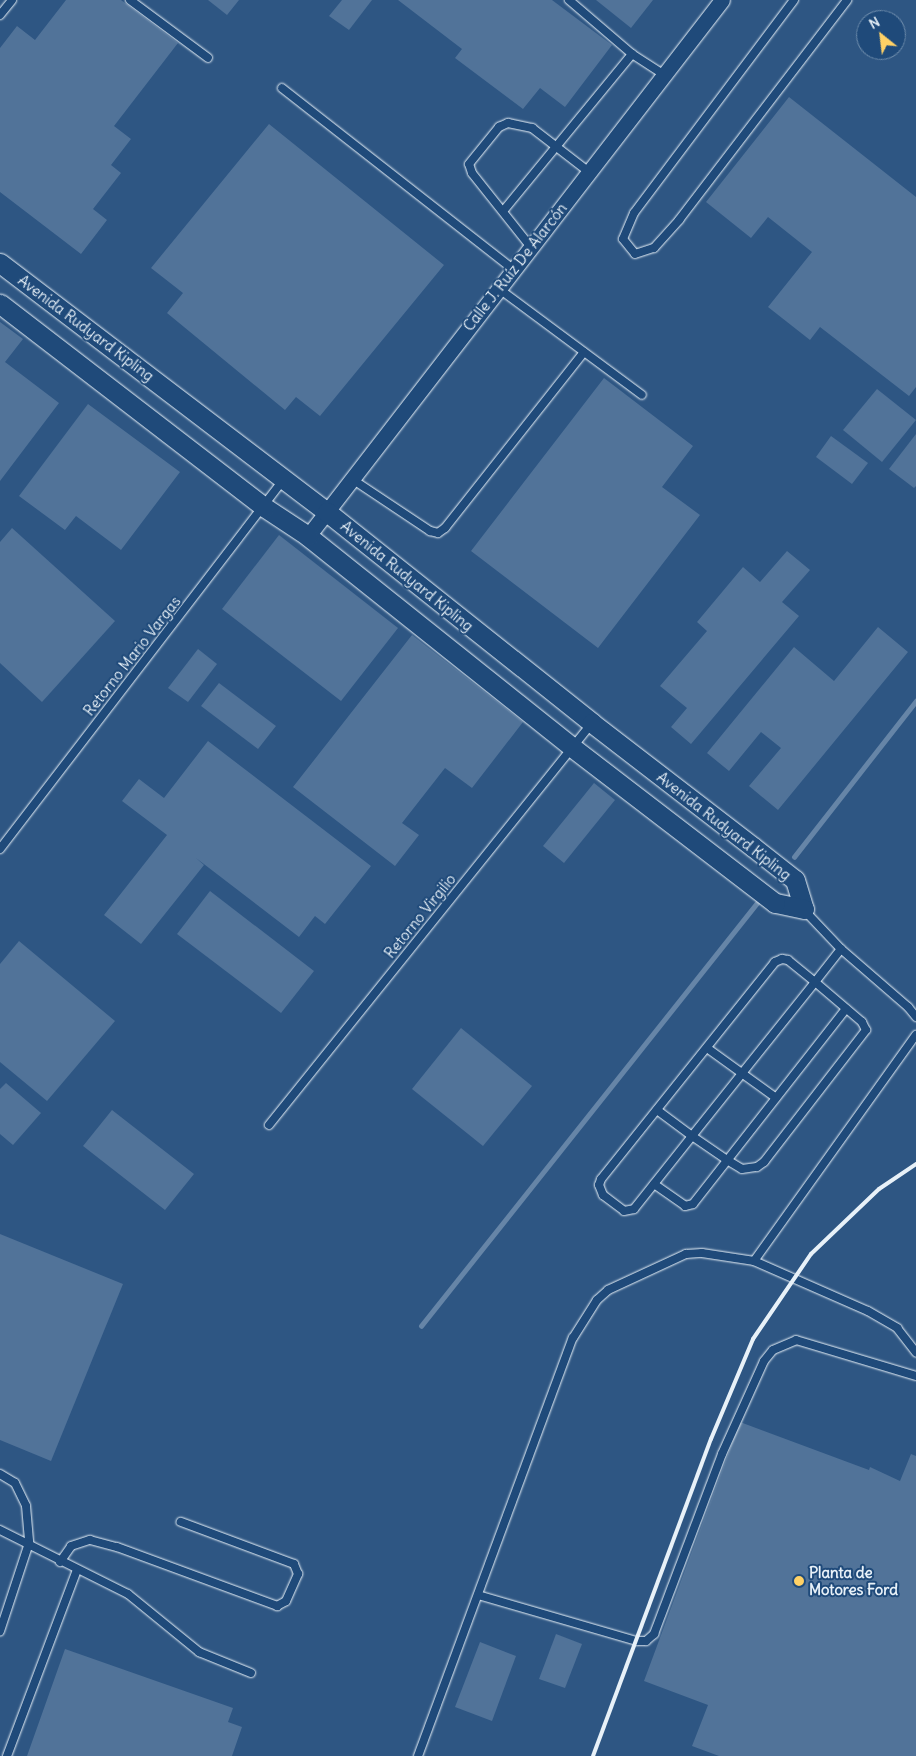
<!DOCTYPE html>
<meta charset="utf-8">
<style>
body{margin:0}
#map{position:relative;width:916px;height:1756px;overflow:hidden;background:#1f4a7a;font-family:Delius,sans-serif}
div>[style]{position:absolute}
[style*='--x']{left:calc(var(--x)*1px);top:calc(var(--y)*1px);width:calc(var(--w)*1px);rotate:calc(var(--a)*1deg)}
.built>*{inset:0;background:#2e5683}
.stream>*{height:4.5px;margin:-2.25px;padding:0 2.25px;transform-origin:2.25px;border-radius:2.25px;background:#6685a7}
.building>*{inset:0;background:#517399}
.roads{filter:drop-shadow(0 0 1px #e8f1f8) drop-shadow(0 0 1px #e8f1f8)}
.service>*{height:8px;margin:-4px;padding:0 4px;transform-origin:4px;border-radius:4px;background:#1f4a7a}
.minor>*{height:15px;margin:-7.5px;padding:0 7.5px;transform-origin:7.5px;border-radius:7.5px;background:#1f4a7a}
.tertiary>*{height:19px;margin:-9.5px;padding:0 9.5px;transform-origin:9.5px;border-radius:9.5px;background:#1f4a7a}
.rail>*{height:4px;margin:-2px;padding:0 2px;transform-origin:2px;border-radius:2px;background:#e8f1f8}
.dots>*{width:14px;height:14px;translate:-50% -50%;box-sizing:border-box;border:2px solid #1f4a7a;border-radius:50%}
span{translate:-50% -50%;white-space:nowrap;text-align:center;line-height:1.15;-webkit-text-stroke:4px #1f4a7a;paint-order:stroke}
.street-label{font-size:15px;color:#e8f1f8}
.poi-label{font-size:15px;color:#e8f1f8;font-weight:700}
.left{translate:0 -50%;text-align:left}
.north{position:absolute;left:856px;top:10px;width:50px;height:50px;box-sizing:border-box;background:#1f4a7a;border:1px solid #6f8dac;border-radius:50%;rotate:331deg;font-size:14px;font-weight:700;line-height:20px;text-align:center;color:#e8f1f8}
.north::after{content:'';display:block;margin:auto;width:18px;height:22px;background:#ffd166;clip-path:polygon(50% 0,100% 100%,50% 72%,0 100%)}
</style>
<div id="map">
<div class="built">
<i style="clip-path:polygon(evenodd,0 0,916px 0,916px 1756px,0 1756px,0 0,866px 20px,896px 20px,896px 50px,866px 50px,866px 20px)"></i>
</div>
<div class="stream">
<i style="--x:794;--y:857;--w:198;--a:-52"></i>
<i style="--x:421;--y:1326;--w:540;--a:-51.54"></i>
</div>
<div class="building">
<i style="clip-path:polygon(66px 0,121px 0,178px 43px,114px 126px,131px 139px,111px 165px,121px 173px,93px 209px,107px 220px,81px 254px,0 192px,0 48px,17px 26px,35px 40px)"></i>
<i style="clip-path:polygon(208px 0,239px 0,227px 15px)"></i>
<i style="clip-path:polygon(342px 0,372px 0,349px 30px,329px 16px)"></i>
<i style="clip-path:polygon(398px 0,552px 0,612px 45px,565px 107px,540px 88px,523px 109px,455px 58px,462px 49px)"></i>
<i style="clip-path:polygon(596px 0,653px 0,631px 28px)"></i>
<i style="clip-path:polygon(789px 97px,916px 197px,916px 387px,909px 396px,820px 327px,810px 340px,768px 307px,812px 252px,768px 217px,751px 238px,706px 202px)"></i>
<i style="clip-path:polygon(269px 124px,444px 265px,320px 416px,296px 397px,285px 410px,167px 313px,183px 293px,151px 268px)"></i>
<i style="clip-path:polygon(0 322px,23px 339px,5px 362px,59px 403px,0 481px)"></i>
<i style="clip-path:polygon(604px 378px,693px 446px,662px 487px,700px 515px,598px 648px,471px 551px)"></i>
<i style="clip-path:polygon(877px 389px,916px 420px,882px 462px,843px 430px)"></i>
<i style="clip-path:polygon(88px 404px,180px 472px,121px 550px,76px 516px,65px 530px,19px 496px)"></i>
<i style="clip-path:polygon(916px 434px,916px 486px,914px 488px,889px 469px)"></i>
<i style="clip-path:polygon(831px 436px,868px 463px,852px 484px,816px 457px)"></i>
<i style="clip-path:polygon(12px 528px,115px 621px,42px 702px,0 663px,0 542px)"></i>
<i style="clip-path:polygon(279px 535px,398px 628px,341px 701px,222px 609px)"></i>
<i style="clip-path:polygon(787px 551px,810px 570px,782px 602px,799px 616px,691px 744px,671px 727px,687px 708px,660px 686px,707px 631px,697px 622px,743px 567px,760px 582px)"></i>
<i style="clip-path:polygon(878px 627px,908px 652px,778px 810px,749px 786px,781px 748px,761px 732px,729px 771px,707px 753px,794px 647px,834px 681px)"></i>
<i style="clip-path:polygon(412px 635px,523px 722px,472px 788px,445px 768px,402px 823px,419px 835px,395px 866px,293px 787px)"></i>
<i style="clip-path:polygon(198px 649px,217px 664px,188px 702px,168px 688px)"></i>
<i style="clip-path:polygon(219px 683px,276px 726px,258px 749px,201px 706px)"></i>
<i style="clip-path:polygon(208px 741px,371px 866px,325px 924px,315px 916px,299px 937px,196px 858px,204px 865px,141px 944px,104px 915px,167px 835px,122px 801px,139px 779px,164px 798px)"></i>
<i style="clip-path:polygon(594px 783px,615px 800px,564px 863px,543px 846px)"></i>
<i style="clip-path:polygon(210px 891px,314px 971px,281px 1013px,177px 934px)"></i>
<i style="clip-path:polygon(19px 941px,115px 1021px,47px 1101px,0 1062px,0 964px)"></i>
<i style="clip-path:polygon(461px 1028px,532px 1086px,483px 1146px,412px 1089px)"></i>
<i style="clip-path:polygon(6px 1083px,41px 1113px,13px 1145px,0 1134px,0 1089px)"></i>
<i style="clip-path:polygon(112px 1110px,194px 1174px,165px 1210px,83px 1146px)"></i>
<i style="clip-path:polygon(0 1234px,123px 1284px,51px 1461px,0 1440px)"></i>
<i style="clip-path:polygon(740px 1422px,869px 1470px,870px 1467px,900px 1481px,911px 1454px,916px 1456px,916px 1756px,719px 1756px,692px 1746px,708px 1705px,644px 1681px)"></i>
<i style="clip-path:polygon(556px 1634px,582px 1644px,565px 1688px,539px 1679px)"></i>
<i style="clip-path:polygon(480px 1642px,516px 1656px,492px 1721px,455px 1707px)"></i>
<i style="clip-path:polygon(65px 1649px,233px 1708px,228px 1722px,242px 1727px,232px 1756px,27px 1756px)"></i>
</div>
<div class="roads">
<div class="service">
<i style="--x:130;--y:0;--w:97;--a:36.6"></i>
<i style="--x:569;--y:0;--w:83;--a:40.6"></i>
<i style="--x:632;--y:54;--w:38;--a:33"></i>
<i style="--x:794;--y:0;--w:266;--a:126.9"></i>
<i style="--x:634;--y:213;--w:28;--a:113"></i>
<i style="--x:623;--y:239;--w:19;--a:51"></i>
<i style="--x:635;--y:254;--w:20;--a:-18"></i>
<i style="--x:654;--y:248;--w:38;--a:-48"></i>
<i style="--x:679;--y:220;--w:277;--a:-52.6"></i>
<i style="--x:0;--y:15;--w:19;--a:-51"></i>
<i style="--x:282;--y:88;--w:293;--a:38.1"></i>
<i style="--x:504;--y:210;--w:202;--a:-50.6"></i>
<i style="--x:530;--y:246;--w:93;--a:-128.5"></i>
<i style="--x:472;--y:173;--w:9;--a:-108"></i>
<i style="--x:469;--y:164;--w:48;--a:-51"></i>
<i style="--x:499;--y:127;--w:10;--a:-24"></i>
<i style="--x:508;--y:123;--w:25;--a:12"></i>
<i style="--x:532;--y:128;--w:72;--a:37.7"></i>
<i style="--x:498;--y:288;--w:179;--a:36.6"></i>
<i style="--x:352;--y:479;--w:94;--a:33.7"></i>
<i style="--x:430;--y:531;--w:8;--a:14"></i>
<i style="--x:438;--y:533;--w:9;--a:-36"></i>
<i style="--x:445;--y:528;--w:224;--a:-51.7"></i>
<i style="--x:0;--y:849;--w:465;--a:-52.5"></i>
<i style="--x:804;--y:910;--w:54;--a:46.5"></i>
<i style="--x:841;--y:949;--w:89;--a:40.9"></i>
<i style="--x:908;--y:1007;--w:13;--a:51"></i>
<i style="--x:707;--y:1048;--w:85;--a:35.9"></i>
<i style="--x:657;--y:1110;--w:44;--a:36.6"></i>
<i style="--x:692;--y:1136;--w:42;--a:34.4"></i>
<i style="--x:727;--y:1160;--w:17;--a:31"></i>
<i style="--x:742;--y:1169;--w:15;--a:-8"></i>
<i style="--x:757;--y:1167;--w:9;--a:-36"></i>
<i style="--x:764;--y:1162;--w:167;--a:-52.3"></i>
<i style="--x:866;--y:1030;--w:9;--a:-117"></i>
<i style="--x:862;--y:1022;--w:62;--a:-139.6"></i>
<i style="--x:815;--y:982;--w:35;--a:-141"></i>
<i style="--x:788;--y:960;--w:6;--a:-171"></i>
<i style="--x:782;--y:959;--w:8;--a:157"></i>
<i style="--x:775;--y:962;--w:278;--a:128.7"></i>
<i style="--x:601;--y:1179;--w:6;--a:108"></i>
<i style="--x:599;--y:1185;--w:11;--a:68"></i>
<i style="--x:603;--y:1195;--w:26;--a:37"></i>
<i style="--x:624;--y:1211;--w:10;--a:-11"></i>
<i style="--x:634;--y:1209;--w:93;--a:-51.5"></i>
<i style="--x:692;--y:1136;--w:82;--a:-51.4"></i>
<i style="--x:743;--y:1072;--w:115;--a:-51.3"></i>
<i style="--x:815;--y:982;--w:42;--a:-51.8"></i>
<i style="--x:269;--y:1125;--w:516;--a:-51.22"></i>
<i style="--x:654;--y:1184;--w:38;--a:35"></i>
<i style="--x:685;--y:1206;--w:8;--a:-14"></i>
<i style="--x:693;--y:1204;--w:248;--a:-51.9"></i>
<i style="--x:754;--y:1261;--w:278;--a:-54.4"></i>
<i style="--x:0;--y:1474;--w:17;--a:31"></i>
<i style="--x:15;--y:1483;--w:25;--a:64"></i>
<i style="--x:26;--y:1506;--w:37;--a:85"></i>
<i style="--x:29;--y:1543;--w:93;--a:108.2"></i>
<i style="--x:0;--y:1530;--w:143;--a:26.6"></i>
<i style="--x:128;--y:1594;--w:92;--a:39.2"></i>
<i style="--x:199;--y:1652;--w:56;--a:22"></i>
<i style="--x:60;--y:1562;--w:19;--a:-55"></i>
<i style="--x:71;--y:1546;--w:20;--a:-18"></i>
<i style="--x:90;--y:1540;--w:28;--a:15"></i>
<i style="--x:117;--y:1547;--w:171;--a:20.2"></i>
<i style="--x:277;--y:1606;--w:10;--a:-29"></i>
<i style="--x:286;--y:1601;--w:30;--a:-66"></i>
<i style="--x:298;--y:1574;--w:11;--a:-112"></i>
<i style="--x:294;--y:1564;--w:121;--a:-159.6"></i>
<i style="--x:478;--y:1595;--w:165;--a:16.2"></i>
<i style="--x:636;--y:1641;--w:10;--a:0"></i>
<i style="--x:646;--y:1641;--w:11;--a:-41"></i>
<i style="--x:654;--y:1634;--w:192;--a:-69.3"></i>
<i style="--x:722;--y:1454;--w:102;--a:-65.7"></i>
<i style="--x:764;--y:1361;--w:14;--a:-51"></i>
<i style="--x:773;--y:1350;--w:25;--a:-23"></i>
<i style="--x:796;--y:1340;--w:125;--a:16.7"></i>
<i style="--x:7;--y:1756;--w:199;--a:-69.4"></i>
<i style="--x:418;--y:1756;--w:446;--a:-69.7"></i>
<i style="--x:573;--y:1338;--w:45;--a:-57.7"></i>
<i style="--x:597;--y:1300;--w:15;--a:-42"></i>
<i style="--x:608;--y:1290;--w:86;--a:-24.8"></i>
<i style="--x:686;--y:1254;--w:16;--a:-4"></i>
<i style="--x:702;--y:1253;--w:53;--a:8.7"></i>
<i style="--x:754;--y:1261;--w:124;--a:23.7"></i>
<i style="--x:868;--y:1311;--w:34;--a:30"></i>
<i style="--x:897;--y:1328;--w:31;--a:52"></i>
</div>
<div class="minor">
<i style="--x:308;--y:536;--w:677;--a:-52.32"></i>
</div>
<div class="tertiary">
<i style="--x:0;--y:263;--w:411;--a:37.3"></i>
<i style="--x:327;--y:512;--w:339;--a:38.5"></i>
<i style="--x:592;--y:723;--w:203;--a:37.6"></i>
<i style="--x:753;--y:847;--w:53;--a:38.2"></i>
<i style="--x:795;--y:880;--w:30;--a:73"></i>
<i style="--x:804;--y:909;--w:30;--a:-168"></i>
<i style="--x:775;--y:903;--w:256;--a:-142.5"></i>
<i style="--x:572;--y:747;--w:338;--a:-141.4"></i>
<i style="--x:308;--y:536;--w:53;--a:-146.6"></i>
<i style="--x:264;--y:507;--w:333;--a:-142.4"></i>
</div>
</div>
<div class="rail">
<i style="--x:593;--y:1756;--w:338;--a:-69.6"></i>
<i style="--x:711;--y:1439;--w:108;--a:-67.2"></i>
<i style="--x:753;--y:1339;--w:103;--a:-55.7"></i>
<i style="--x:811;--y:1254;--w:94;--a:-43.7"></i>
<i style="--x:879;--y:1189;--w:45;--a:-34"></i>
</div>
<div class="dots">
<i style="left:799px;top:1581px;background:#ffd166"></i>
</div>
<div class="street-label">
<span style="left:515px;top:267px;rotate:-52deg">Calle J. Ruíz De Alarcón</span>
<span style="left:86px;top:328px;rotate:37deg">Avenida Rudyard Kipling</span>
<span style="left:407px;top:576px;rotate:39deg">Avenida Rudyard Kipling</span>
<span style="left:132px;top:656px;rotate:-52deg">Retorno Mario Vargas</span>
<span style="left:724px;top:826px;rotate:38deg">Avenida Rudyard Kipling</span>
<span style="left:420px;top:916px;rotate:-51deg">Retorno Virgilio</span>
</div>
<div class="poi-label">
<span class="left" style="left:809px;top:1581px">Planta de<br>Motores Ford</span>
</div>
<div class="north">N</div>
</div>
